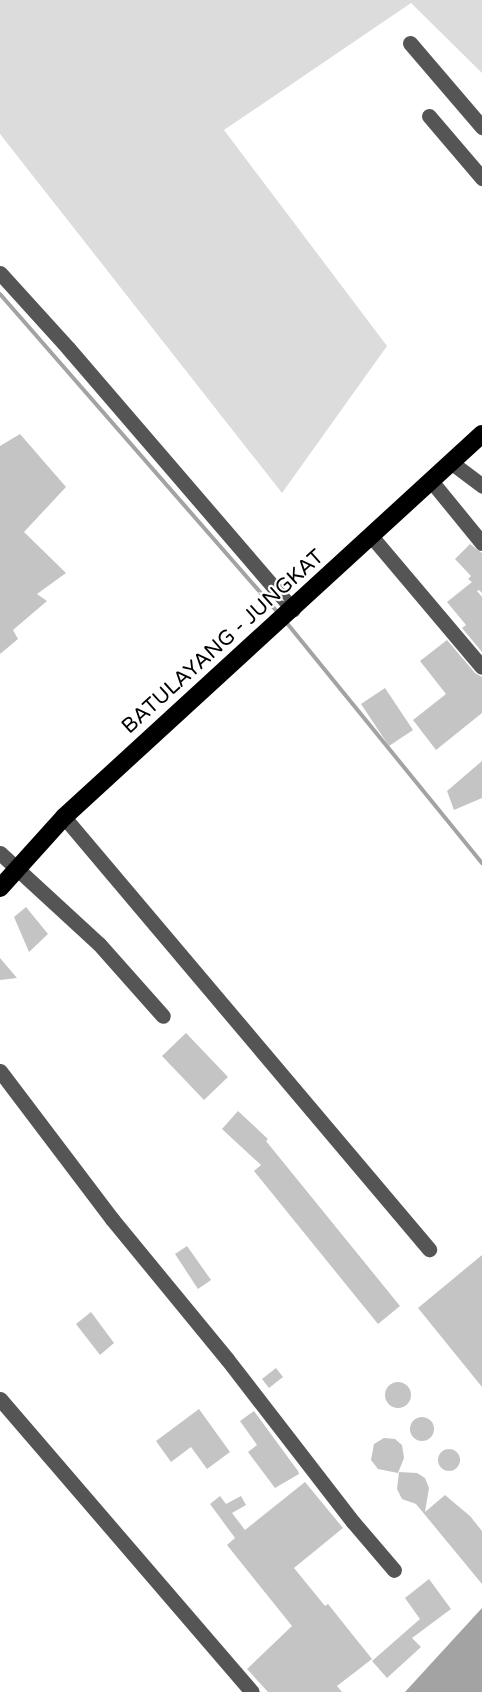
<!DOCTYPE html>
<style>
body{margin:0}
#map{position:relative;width:482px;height:1692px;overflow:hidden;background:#fff;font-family:"Varela Round",sans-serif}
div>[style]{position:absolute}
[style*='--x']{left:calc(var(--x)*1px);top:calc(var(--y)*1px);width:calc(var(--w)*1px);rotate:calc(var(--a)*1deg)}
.green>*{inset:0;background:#dcdcdc}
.water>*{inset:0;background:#a3a3a3}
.stream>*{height:4px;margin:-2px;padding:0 2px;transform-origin:2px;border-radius:2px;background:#a3a3a3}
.building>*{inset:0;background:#c4c4c4}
.round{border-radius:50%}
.minor>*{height:15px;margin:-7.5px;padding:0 7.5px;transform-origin:7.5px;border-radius:7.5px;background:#555}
.highway>*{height:18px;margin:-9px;padding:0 9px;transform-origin:9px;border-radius:9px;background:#000}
span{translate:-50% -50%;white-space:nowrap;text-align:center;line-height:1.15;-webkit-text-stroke:4.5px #fff;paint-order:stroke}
.street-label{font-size:21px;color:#000}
</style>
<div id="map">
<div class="green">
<i style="clip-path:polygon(0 0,482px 0,482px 73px,411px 3px,224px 130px,387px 346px,282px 493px,0 134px)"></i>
</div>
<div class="water">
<i style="clip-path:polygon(482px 1608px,482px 1692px,405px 1692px)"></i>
</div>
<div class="stream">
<i style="--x:0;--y:294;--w:425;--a:48.9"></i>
<i style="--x:286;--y:622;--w:311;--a:50.9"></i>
</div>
<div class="building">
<i style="clip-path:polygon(20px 434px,66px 487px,24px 532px,66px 573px,37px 594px,47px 601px,13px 630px,18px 639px,0 654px,0 446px)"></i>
<i style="clip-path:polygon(470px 544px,482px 553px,482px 593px,479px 590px,477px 591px,482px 597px,482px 652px,462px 628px,466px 625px,447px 602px,472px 582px,468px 579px,471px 576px,455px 559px)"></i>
<i style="clip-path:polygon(447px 640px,475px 673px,482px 677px,482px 713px,436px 750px,413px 720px,446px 694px,420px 661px)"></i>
<i style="clip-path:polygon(385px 688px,413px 730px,389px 746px,361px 704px)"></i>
<i style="clip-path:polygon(482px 761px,482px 798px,454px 810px,447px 791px)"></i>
<i style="clip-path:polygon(26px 907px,48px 934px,29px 952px,14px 917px)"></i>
<i style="clip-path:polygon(0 958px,17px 978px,0 980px)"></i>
<i style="clip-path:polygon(186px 1033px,228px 1077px,204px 1100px,162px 1056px)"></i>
<i style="clip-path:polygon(238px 1111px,268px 1139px,266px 1141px,400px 1306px,378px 1324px,254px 1171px,261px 1165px,222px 1129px)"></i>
<i style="clip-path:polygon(187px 1246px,211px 1280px,198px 1289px,175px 1254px)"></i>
<i style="clip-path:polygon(482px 1255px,482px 1387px,418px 1308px)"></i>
<i style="clip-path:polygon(91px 1312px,114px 1343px,100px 1355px,76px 1324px)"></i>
<i style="clip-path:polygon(276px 1368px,283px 1377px,269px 1388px,262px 1379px)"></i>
<i class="round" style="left:385px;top:1382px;width:26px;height:26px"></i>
<i style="clip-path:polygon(199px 1409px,230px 1452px,207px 1469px,191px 1447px,171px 1462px,156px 1441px)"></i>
<i style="clip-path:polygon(254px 1411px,298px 1471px,299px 1474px,275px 1488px,248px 1452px,257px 1445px,240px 1421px)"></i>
<i class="round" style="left:410px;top:1417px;width:24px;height:24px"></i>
<i style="clip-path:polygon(384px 1438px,395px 1439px,402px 1445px,404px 1458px,398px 1473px,378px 1469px,371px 1460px,374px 1444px)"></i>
<i class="round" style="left:438px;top:1449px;width:22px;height:22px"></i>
<i style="clip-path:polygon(399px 1472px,417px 1473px,425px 1478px,429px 1488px,425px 1512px,445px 1495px,470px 1516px,482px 1531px,482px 1584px,416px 1504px,402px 1499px,397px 1489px)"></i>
<i style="clip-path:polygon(305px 1482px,343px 1528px,294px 1568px,325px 1606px,328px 1604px,372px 1659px,337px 1686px,342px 1692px,268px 1692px,247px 1669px,292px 1626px,227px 1545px,235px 1538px,210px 1504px,220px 1496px,226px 1504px,241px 1496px,246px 1505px,232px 1513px,245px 1530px)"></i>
<i style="clip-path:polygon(429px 1579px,451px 1609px,412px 1638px,421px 1647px,387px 1678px,372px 1661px,420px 1619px,405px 1598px)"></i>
</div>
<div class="minor">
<i style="--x:410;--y:43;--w:111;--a:49.4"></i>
<i style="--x:429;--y:116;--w:82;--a:49.5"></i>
<i style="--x:0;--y:273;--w:101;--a:47.8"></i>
<i style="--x:68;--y:348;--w:345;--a:49.3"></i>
<i style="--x:452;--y:463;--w:38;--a:37"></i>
<i style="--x:432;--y:482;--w:79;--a:50.7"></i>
<i style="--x:372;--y:537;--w:170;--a:49.8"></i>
<i style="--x:64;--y:817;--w:566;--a:49.81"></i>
<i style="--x:0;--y:853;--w:134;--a:42.6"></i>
<i style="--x:99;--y:944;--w:96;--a:48.4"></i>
<i style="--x:0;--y:1071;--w:186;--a:52.9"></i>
<i style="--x:112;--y:1219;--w:181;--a:50.6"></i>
<i style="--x:227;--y:1359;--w:206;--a:52.3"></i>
<i style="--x:353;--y:1522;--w:63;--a:49.5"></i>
<i style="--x:0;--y:1399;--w:386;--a:49.3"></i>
</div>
<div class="highway">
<i style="--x:0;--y:888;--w:96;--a:-48"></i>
<i style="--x:64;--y:817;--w:567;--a:-42.5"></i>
</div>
<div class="street-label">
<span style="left:223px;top:642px;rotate:-42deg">BATULAYANG - JUNGKAT</span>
</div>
</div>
